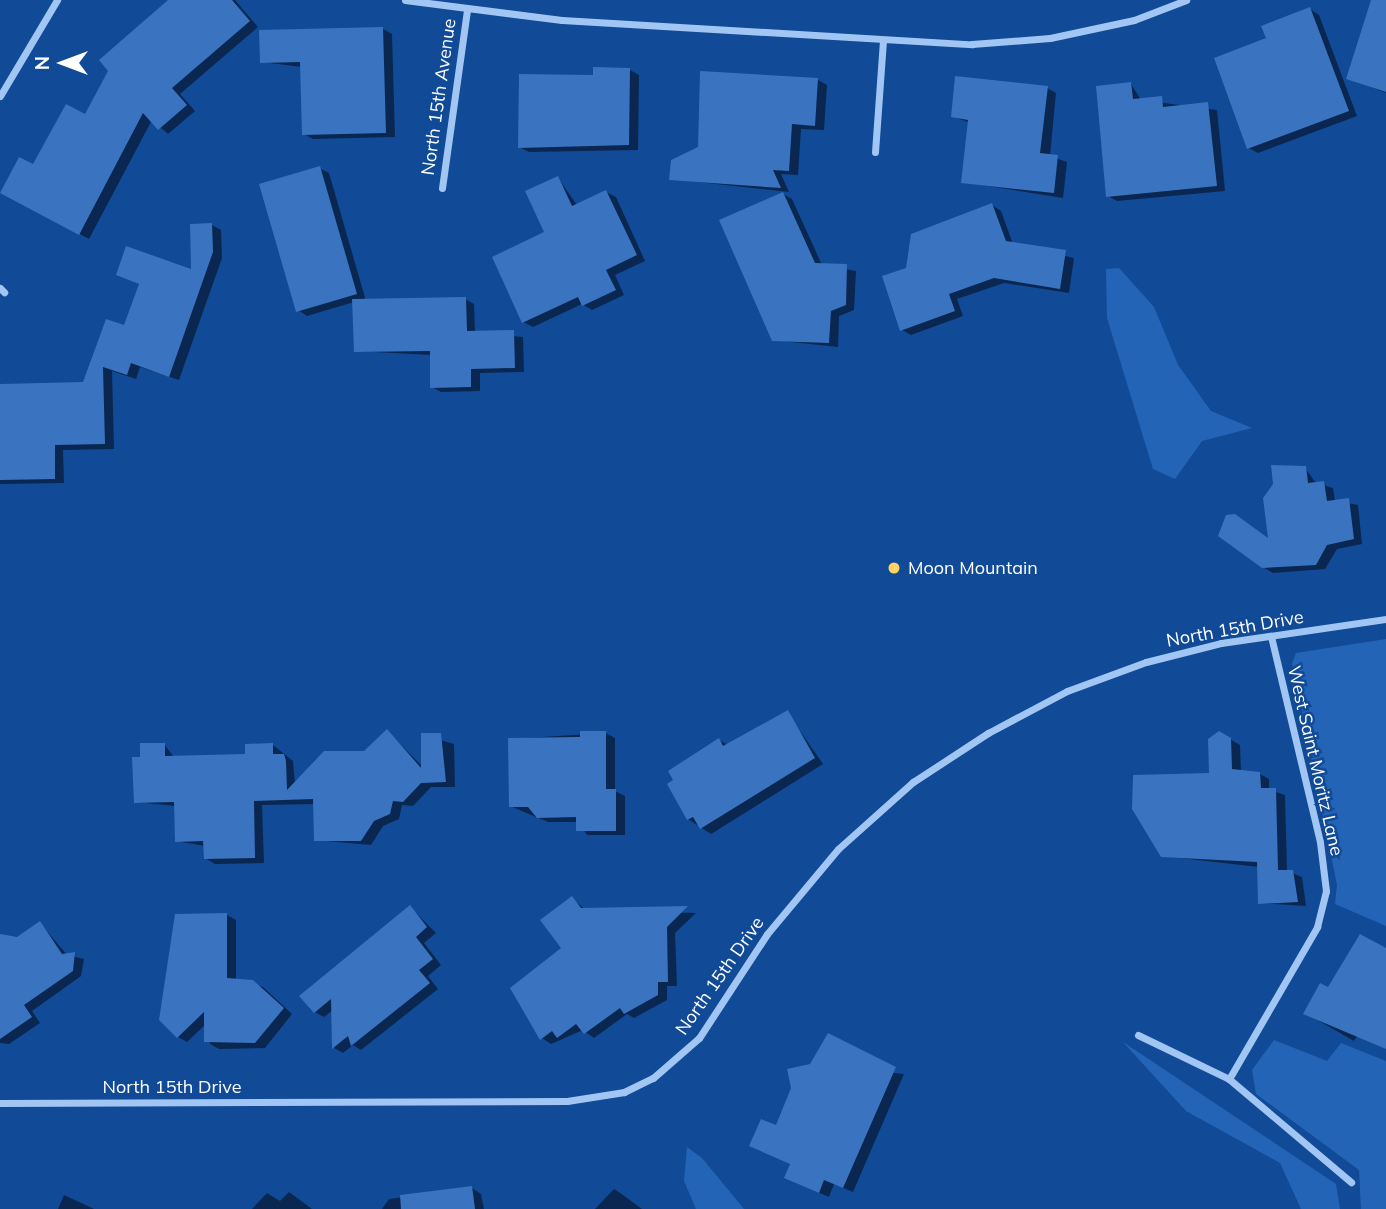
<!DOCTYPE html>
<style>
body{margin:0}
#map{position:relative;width:1386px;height:1209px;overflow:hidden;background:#114a97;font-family:Mulish,sans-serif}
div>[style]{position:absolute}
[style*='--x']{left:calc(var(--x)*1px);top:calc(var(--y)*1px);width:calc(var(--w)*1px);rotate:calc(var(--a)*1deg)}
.green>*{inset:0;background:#2464b7}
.shadow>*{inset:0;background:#0007}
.building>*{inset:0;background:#3a74c0}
.minor>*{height:7px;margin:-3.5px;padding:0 3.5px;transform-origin:3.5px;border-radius:3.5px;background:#a2c6f4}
.dots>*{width:19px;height:19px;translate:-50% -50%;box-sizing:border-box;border:4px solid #114a97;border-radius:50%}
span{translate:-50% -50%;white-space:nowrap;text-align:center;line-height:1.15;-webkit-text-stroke:5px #114a97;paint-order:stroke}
.street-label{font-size:18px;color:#fff}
.poi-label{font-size:18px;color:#fff}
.left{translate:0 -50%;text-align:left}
.north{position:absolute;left:28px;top:28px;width:70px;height:70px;-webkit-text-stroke:5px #114a97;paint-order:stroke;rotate:270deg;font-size:19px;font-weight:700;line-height:28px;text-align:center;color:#fff}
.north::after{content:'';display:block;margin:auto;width:24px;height:32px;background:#fff;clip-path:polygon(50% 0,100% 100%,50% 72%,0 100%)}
</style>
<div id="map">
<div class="green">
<i style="clip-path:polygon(1119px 268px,1154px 307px,1178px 365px,1211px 411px,1252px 428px,1202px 441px,1175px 479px,1153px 469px,1107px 318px,1106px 269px)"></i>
<i style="clip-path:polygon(1386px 639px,1386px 926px,1335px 904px,1337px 885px,1292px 664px,1296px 653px)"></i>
<i style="clip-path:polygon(1274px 1040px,1327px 1061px,1341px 1043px,1386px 1061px,1386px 1209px,1361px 1209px,1359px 1170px,1256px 1094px,1252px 1070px)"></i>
<i style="clip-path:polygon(1123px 1042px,1336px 1184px,1340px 1209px,1301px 1209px,1280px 1163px,1186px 1111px)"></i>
<i style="clip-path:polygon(687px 1147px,702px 1158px,744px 1209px,696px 1209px,684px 1181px)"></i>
</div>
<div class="shadow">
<i style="clip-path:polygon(170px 0,235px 0,258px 27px,180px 94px,195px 111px,168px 134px,152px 120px,89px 239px,2px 192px,86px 116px)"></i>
<i style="clip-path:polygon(1373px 0,1386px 0,1386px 93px,1348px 78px)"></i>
<i style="clip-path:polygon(1310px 9px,1319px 15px,1357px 116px,1258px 153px,1249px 148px,1268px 39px)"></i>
<i style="clip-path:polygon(383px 29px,392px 34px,395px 137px,313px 139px,304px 134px,302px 67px,262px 62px)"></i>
<i style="clip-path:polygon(630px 70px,639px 75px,638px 150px,529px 152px,519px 147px)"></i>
<i style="clip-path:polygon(818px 80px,827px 85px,824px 130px,801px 129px,798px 175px,781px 174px,789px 192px,671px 179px)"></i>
<i style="clip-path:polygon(1131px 84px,1141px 100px,1217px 110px,1225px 191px,1117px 201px,1108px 196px)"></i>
<i style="clip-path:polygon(1047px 88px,1056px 93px,1050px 156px,1067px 162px,1063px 198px,963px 182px,970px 123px,952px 116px)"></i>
<i style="clip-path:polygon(319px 168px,329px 173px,366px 301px,465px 299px,474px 304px,475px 332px,523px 337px,524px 372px,480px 373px,480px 391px,441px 392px,432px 387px,432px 355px,355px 351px,354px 302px,307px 316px,298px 310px)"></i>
<i style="clip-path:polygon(558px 178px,577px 205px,606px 192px,616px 197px,645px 261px,615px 275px,624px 295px,592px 310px,582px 304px,533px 327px,523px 322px)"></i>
<i style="clip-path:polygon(783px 194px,792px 199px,822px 265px,856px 271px,854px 310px,839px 316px,838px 347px,773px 340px)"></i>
<i style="clip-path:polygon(992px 205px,1001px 211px,1013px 244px,1074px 258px,1069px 293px,1004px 283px,957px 299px,963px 316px,911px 335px,902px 330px,908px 269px)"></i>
<i style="clip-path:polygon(212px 225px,221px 230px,222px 258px,179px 380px,140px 367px,136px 379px,112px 371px,114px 449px,63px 450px,64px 483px,0 484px,0 386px,84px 384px,125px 327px,141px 285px,118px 274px,193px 272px)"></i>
<i style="clip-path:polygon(1305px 468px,1316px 483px,1333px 488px,1335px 501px,1358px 505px,1362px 544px,1337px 549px,1325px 569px,1273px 573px,1263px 567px,1270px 540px)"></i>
<i style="clip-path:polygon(787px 712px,823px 764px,711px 834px,688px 819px,719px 740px,728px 745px)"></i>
<i style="clip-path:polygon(387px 731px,423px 767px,423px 735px,454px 744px,455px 787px,431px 787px,413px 806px,402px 805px,399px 819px,383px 826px,371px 845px,315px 840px,315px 804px,262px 805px,264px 863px,215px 864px,205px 858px,205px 846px,176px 841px,176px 806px,135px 802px,142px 758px,164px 744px,174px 757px,247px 756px,273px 745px,293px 761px,295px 784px,365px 752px)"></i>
<i style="clip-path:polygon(606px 733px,615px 738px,615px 791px,625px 796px,625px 835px,587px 835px,578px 822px,548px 822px,510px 806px,510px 739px)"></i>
<i style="clip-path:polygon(1219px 733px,1240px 745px,1241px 772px,1260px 774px,1269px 779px,1269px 790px,1285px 795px,1287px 871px,1302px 877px,1306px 906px,1260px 903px,1259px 867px,1162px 856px,1211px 775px)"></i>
<i style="clip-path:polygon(572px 899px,586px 910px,696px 913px,675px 933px,677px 986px,667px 986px,667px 1000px,634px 1018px,627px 1014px,594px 1038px,583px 1030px,551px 1044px,542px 1038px)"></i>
<i style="clip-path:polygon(410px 907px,436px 933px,424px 943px,441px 965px,428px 976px,438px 989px,361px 1050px,353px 1045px,343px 1053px,334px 1048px,333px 1010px,324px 1017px,315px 1012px)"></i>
<i style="clip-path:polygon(227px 915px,236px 920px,236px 980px,263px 987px,292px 1014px,265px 1048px,219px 1049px,210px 1044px,207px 1023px,187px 1042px,178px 1037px)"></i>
<i style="clip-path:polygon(40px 923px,67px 955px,84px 959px,81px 976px,32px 1011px,40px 1023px,9px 1044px,0 1043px,0 936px,17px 939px)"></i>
<i style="clip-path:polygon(1386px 952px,1386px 1048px,1359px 1033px,1354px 1041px,1305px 1013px)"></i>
<i style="clip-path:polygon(811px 1065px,904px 1074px,853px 1192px,834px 1184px,829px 1197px,796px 1183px,777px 1128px)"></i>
<i style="clip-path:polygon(472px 1188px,481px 1194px,484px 1209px,382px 1209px,389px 1199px)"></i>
<i style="clip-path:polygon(614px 1189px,623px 1195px,642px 1209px,595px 1209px)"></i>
<i style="clip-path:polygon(289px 1192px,312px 1209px,252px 1209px,267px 1193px,280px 1201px)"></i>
<i style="clip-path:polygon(64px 1195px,92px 1208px,94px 1209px,58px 1209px)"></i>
</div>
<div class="building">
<i style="clip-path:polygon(168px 0,232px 0,250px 21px,172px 88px,187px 105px,158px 130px,143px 113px,79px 235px,0 193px,19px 157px,33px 164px,66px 104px,85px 114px,108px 71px,99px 60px)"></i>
<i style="clip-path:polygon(1371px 0,1386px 0,1386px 92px,1346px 79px)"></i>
<i style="clip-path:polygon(1310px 7px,1349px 111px,1247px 149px,1214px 58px,1266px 38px,1261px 26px)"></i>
<i style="clip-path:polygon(383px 27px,386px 133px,302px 135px,300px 62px,260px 63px,259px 30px)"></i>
<i style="clip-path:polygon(593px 67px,630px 68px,629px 145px,518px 148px,519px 74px,593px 75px)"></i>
<i style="clip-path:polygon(700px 71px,818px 78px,815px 126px,792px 124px,789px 171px,773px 170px,781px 188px,669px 180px,671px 160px,698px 147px)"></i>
<i style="clip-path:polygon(955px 76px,1048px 86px,1040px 153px,1058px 155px,1054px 193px,961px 183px,968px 120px,951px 117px)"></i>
<i style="clip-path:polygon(1131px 82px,1133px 99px,1162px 96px,1163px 107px,1208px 102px,1217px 186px,1106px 197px,1096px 86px)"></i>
<i style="clip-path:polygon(320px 166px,357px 294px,296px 312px,259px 184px)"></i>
<i style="clip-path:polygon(558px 176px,572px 206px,606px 190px,637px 255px,606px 270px,616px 290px,582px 306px,578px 297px,522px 323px,492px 257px,544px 232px,525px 191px)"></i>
<i style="clip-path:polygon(783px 192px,815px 263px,847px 264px,846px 305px,831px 311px,829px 343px,772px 341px,719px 220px)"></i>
<i style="clip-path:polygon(992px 203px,1006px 241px,1066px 250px,1060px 289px,994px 278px,949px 294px,955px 311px,900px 331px,882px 276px,906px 268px,911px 234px)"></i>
<i style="clip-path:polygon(212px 223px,213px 252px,169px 377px,131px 363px,127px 375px,103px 367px,105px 444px,55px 445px,55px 479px,0 480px,0 384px,83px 382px,106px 319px,124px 325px,139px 284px,116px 275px,126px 246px,191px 269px,190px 224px)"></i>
<i style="clip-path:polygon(466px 297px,467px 331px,514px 330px,515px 368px,471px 369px,471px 387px,430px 388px,430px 351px,354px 352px,352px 299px)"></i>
<i style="clip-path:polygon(1271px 465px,1306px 466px,1308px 483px,1324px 481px,1327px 501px,1349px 498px,1354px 539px,1327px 545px,1316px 565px,1262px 568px,1218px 536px,1226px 515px,1235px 514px,1268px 538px,1263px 498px,1273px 484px)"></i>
<i style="clip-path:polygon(788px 710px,815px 758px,700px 829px,693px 817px,687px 820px,667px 784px,673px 780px,668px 771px,719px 738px,723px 746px)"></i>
<i style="clip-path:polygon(387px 729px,421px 768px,421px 733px,441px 733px,446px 782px,421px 783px,403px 802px,393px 801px,390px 814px,374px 821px,361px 841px,314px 841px,313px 799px,254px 801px,255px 858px,204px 859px,203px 841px,175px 842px,174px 802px,134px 803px,132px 757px,140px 757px,140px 743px,165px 743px,165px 756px,245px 754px,245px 744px,273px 743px,273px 754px,284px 754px,286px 761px,287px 790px,324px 751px,364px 751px)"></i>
<i style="clip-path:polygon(580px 731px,606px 731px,606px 789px,616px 789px,616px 831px,576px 831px,576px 817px,537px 818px,528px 807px,509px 807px,508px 738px,580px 737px)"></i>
<i style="clip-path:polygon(1219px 731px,1231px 738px,1232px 769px,1260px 772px,1261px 788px,1276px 788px,1278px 870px,1293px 870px,1298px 902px,1258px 904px,1257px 862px,1161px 857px,1132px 809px,1133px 775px,1209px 773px,1208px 739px)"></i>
<i style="clip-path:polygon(572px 896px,581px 908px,688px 906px,667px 927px,668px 982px,658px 982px,658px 995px,624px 1014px,620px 1008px,584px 1034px,576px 1024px,557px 1038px,552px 1031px,540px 1040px,510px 988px,561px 948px,540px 920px)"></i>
<i style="clip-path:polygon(410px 905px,427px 927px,416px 937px,433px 959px,419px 970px,430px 983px,351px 1046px,348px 1036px,332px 1049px,331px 999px,314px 1013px,299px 996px)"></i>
<i style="clip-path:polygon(227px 913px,227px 978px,253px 980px,284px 1008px,255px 1043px,204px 1042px,204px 1012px,177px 1038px,159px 1020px,175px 914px)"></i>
<i style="clip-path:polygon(40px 921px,62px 954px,75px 952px,73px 971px,24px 1005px,32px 1017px,0 1039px,0 934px,17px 937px)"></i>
<i style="clip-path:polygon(1360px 934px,1386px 948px,1386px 1049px,1303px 1014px,1320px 983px,1328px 987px)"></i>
<i style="clip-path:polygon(828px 1033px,896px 1067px,843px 1188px,824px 1180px,819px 1193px,784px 1178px,790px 1164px,749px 1146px,761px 1119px,776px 1125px,791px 1088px,787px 1069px,810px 1064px)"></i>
<i style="clip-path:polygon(472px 1186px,475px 1209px,401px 1209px,400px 1195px)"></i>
</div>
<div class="minor">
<i style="--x:405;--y:0;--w:158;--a:7.3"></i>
<i style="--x:562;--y:20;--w:411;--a:3.4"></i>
<i style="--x:972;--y:44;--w:78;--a:-4.4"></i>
<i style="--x:1050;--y:38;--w:86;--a:-12.1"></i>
<i style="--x:1134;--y:20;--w:56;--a:-21"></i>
<i style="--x:0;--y:96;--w:112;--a:-59.3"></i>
<i style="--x:875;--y:152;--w:112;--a:-85.9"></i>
<i style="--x:442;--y:188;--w:180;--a:-82"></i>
<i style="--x:0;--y:288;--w:6;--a:45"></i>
<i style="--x:1138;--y:1035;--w:101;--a:25.8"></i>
<i style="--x:1229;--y:1079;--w:160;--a:40.2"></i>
<i style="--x:1229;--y:1079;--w:176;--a:-59.9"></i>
<i style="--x:1317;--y:927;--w:37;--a:-76"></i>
<i style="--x:1326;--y:891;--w:49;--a:-97"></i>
<i style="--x:1320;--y:842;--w:212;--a:-103.4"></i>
<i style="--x:0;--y:1103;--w:567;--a:-0.2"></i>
<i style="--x:567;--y:1101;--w:58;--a:-9"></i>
<i style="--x:624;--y:1092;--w:32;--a:-26"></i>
<i style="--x:653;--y:1078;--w:61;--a:-41"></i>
<i style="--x:699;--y:1038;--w:124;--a:-56.8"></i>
<i style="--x:767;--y:934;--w:111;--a:-50.1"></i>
<i style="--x:838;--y:849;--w:101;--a:-41.8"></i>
<i style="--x:913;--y:782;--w:90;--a:-33.2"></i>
<i style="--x:988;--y:733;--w:89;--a:-28"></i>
<i style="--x:1067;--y:691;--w:84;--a:-20.2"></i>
<i style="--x:1146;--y:662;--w:77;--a:-14.2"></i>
<i style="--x:1221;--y:643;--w:167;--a:-8.3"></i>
</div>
<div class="dots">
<i style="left:894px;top:568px;background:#ffd464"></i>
</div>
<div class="street-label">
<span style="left:439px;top:97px;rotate:-82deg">North 15th Avenue</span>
<span style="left:1235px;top:629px;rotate:-10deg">North 15th Drive</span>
<span style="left:1315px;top:761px;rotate:77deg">West Saint Moritz Lane</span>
<span style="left:720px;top:976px;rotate:-55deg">North 15th Drive</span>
<span style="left:172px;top:1087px">North 15th Drive</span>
</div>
<div class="poi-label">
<span class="left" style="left:908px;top:568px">Moon Mountain</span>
</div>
<div class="north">N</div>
</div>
